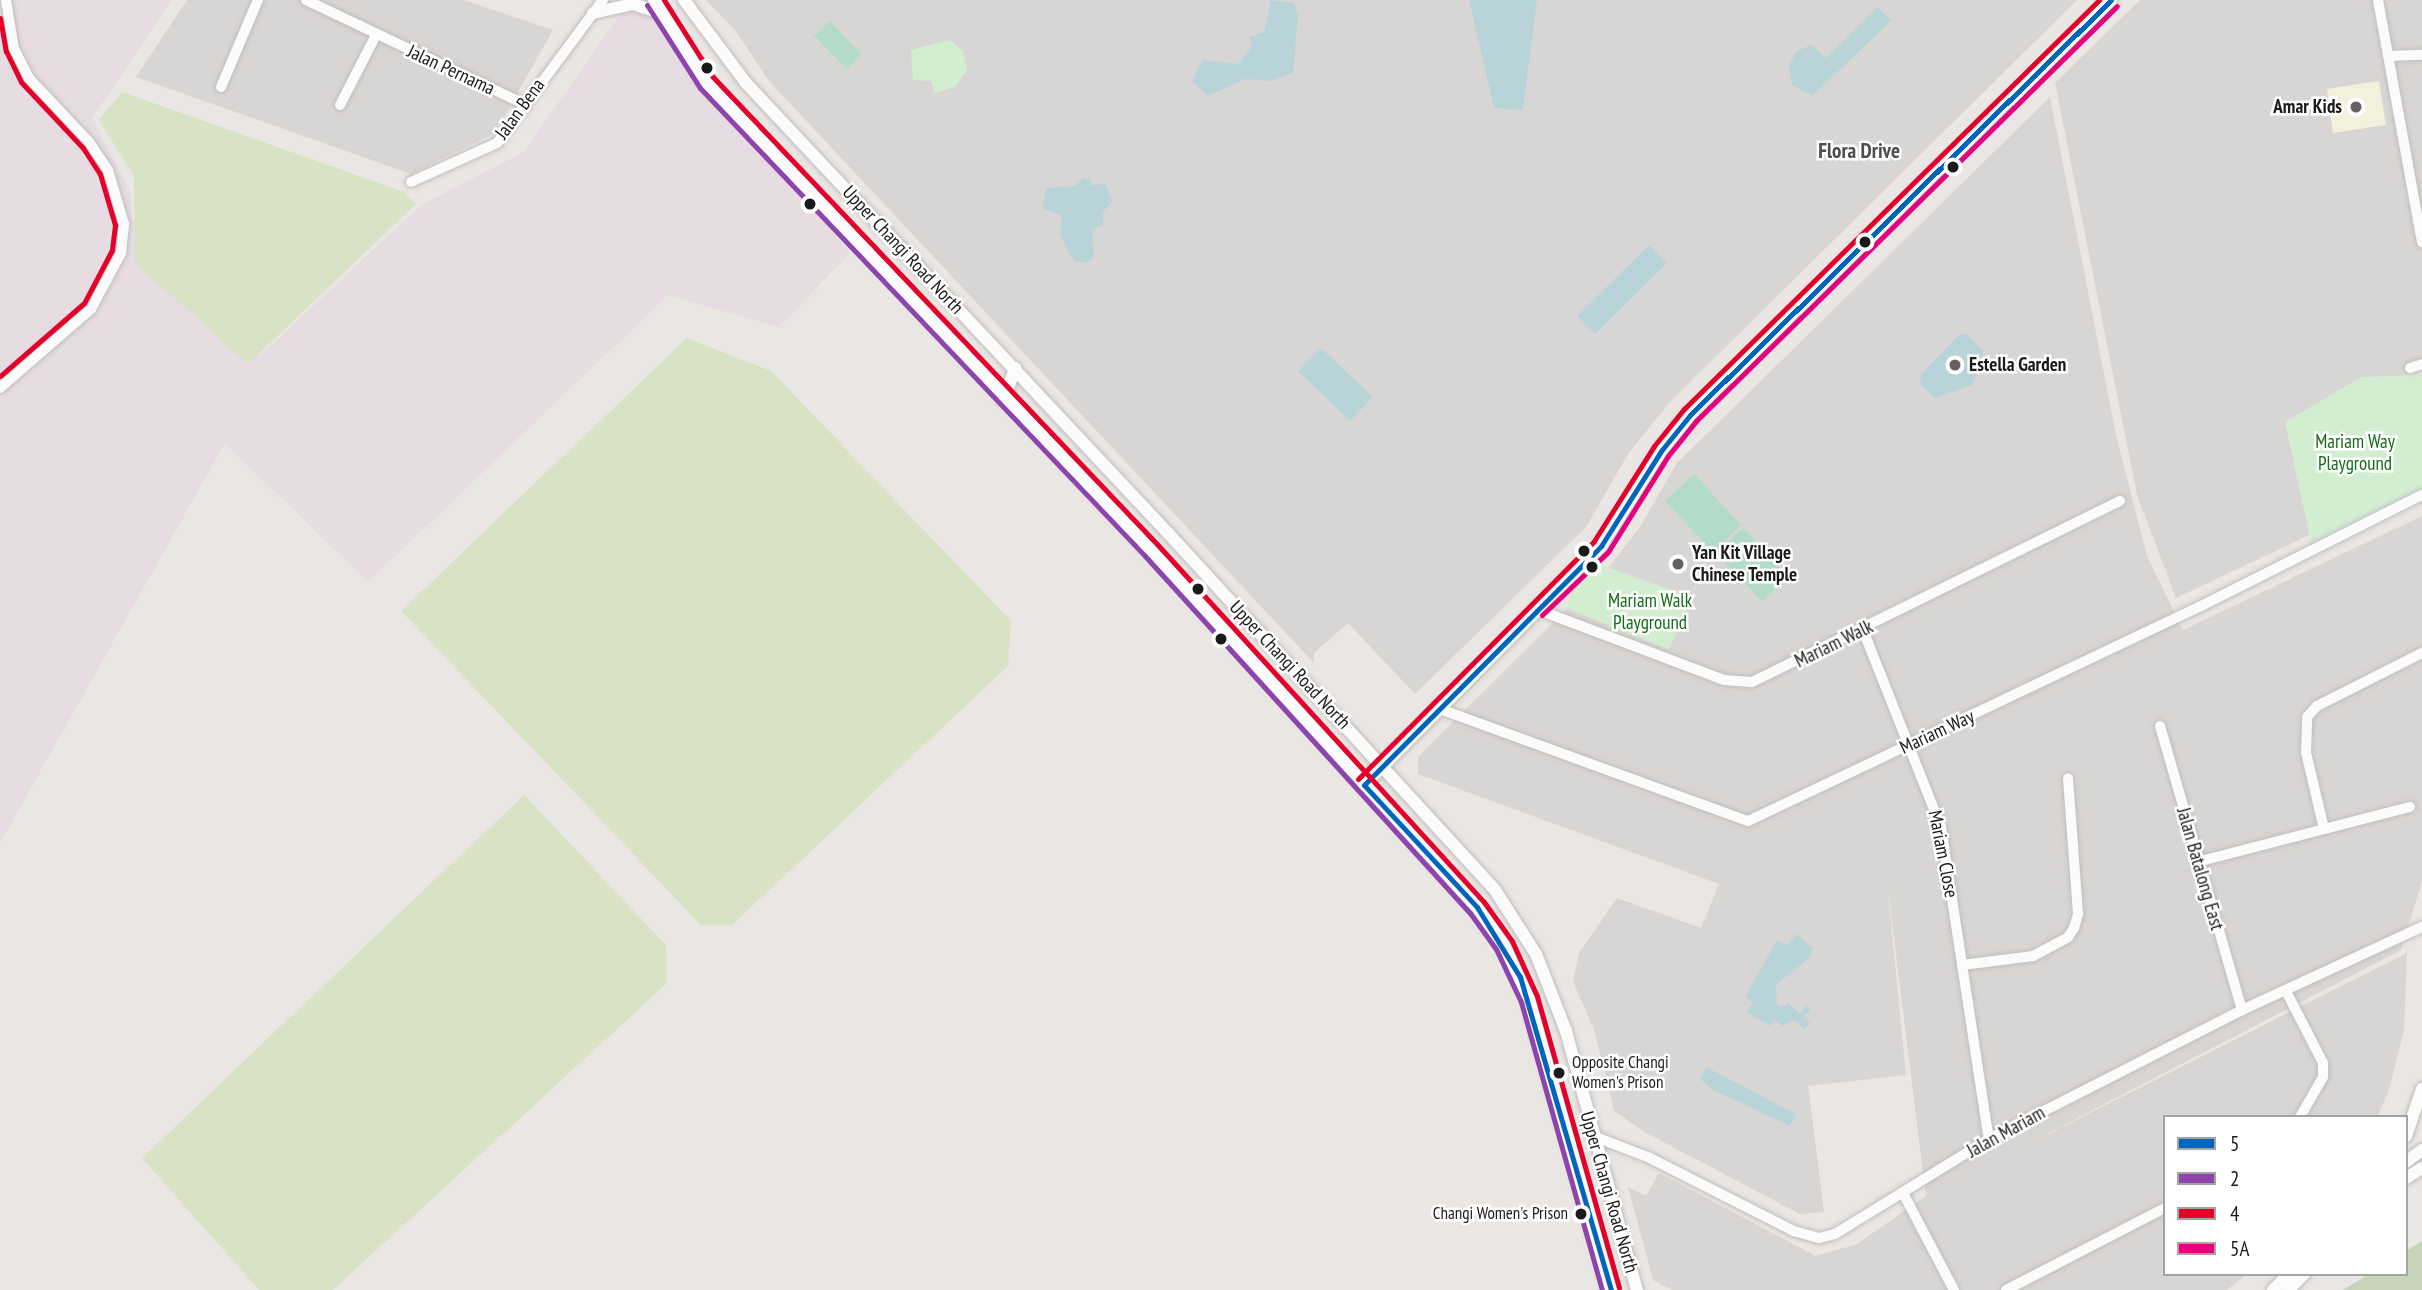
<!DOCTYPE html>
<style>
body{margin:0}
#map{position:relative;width:2422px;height:1290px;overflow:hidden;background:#e9e6e3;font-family:"PT Sans Narrow",sans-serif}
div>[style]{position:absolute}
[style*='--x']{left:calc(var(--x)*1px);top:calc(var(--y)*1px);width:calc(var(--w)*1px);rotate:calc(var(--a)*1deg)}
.residential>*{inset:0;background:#d8d6d4}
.industrial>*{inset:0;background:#e6dce2}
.education>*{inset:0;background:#f3f0de}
.religious>*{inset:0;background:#d7d6d4}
.grass>*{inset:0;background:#d7e3c4}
.forest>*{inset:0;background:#c6d5ba}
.park>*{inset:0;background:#d2edd0}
.pitch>*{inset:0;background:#b2dcc8}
.water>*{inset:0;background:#b9d4d9}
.roads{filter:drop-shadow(0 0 2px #c0bebd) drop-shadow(0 0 2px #c0bebd)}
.minor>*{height:10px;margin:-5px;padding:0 5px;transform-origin:5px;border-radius:5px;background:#fcfbfb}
.tertiary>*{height:12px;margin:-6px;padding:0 6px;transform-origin:6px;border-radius:6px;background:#fcfbfb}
.bus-1>*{height:5px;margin:-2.5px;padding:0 2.5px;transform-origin:2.5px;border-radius:2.5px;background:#0065bd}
.bus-2>*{height:5px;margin:-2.5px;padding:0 2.5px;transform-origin:2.5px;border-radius:2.5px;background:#8e44ad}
.bus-3>*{height:5px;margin:-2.5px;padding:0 2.5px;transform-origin:2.5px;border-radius:2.5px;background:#e4002b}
.bus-4>*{height:5px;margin:-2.5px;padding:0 2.5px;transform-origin:2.5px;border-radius:2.5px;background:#e5007d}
.dots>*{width:19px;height:19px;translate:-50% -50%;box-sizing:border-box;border:4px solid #fff;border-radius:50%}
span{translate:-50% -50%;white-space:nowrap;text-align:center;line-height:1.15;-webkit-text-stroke:5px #fff;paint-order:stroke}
.bus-label{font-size:17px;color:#1a1a1a}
.left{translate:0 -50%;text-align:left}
.right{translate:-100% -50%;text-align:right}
.street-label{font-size:19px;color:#1a1a1a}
.poi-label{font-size:19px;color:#1a1a1a;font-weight:700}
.park-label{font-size:19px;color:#156c18}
.neighbourhood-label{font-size:21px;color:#4d4d4d;font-weight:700}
.legend{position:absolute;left:2163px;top:1115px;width:245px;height:161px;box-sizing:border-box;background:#fff;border:2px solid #a3a3a3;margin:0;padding:9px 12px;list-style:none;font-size:21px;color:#1a1a1a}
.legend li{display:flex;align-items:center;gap:14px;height:35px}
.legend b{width:35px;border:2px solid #a3a3a3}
</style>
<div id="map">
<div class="residential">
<i style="clip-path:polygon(187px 0,464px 0,553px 30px,495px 133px,411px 174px,136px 77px)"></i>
<i style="clip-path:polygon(706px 0,2077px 0,1670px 402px,1628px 454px,1586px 527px,1415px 694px,1348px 623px,1314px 653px,1314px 663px,769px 81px,735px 30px)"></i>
<i style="clip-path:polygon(2140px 0,2422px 0,2422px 370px,2382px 381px,2324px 528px,2176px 598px,2137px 495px,2055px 83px)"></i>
<i style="clip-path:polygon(2050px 97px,2116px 435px,2147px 556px,2183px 630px,2422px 516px,2422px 881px,2401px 950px,2014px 1151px,2407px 953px,2404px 1030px,2389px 1090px,2377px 1117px,2165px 1117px,2165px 1274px,2247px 1274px,2227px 1290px,1672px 1290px,1653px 1280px,1628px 1187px,1646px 1196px,1659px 1173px,1816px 1256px,1857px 1244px,1926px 1196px,1887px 882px,1906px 1075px,1808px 1086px,1824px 1212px,1800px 1214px,1648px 1134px,1614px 1111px,1594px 1029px,1573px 982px,1579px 953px,1617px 898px,1701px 928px,1719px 884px,1418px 774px,1418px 757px,1609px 567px,1692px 597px,1708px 552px,1640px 527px,1677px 463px)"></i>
</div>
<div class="industrial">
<i style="clip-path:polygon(0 0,172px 0,92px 118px,130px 191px,137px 250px,261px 355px,420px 206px,524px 152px,630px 0,637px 0,850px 253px,779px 327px,668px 295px,368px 582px,225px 443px,0 843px)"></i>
</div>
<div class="education">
<i style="clip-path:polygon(2379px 81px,2386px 125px,2333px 133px,2327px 89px)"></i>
</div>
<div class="religious">
<i style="clip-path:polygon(1640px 527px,1708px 552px,1692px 597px,1609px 567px)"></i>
</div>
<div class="grass">
<i style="clip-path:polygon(122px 92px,404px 192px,416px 204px,248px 364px,135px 263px,134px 176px,99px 120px)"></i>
<i style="clip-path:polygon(687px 338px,771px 371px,1011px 621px,1008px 666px,731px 926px,701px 925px,401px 611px)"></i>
<i style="clip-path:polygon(524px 795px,666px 945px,667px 983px,333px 1290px,259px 1290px,142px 1158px)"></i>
</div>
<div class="forest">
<i style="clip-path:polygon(2422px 1241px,2422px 1290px,2343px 1290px,2369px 1274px,2406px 1274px,2406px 1251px)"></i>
</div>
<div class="park">
<i style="clip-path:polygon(950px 40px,963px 51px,967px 70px,955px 87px,935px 93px,931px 81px,913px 80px,911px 50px)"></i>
<i style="clip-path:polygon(2422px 375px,2422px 492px,2312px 547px,2285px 422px,2361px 377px)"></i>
<i style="clip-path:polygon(1601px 565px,1692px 598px,1669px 650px,1568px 609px,1570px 593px)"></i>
</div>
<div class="pitch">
<i style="clip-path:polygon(830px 21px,861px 54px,847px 69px,814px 36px)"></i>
<i style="clip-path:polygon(1694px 474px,1741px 525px,1713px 552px,1665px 501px)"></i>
<i style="clip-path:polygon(1743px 528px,1788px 576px,1762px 601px,1716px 553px)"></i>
</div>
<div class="water">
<i style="clip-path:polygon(1271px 0,1294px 3px,1298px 15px,1293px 73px,1270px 81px,1245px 79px,1208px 96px,1192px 82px,1197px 70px,1204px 60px,1238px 64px,1252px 47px,1249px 37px,1264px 32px)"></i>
<i style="clip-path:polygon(1469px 0,1537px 0,1523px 110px,1494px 108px)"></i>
<i style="clip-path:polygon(1878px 7px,1891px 21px,1812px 96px,1792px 85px,1789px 65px,1797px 51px,1811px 45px,1826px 58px)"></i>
<i style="clip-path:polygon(1083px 178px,1090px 179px,1091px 185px,1105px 184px,1113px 201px,1103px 212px,1103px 224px,1092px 230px,1094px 256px,1086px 263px,1075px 262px,1069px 254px,1060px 235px,1062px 216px,1042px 208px,1046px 188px,1074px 186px)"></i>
<i style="clip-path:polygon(1649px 245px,1667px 263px,1595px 334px,1577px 316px)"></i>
<i style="clip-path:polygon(1960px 334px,1967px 334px,1983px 351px,1983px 361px,1972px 385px,1935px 398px,1920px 384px,1921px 374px)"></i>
<i style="clip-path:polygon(1321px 348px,1373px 397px,1350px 421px,1298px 371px)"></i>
<i style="clip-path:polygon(1797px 934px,1813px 949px,1809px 958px,1776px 985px,1777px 1004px,1784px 1007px,1788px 1003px,1801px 1014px,1805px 1005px,1811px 1011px,1803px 1016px,1810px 1023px,1805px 1029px,1793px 1020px,1783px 1026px,1774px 1020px,1770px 1026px,1747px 1012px,1753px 1002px,1745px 997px,1777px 940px,1787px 945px)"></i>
<i style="clip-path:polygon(1706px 1067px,1796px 1114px,1790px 1126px,1713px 1090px,1700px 1079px)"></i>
</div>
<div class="roads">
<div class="minor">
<i style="--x:306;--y:0;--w:244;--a:25.5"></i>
<i style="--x:2378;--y:0;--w:246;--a:79.7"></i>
<i style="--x:2388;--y:56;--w:34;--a:-2"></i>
<i style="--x:221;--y:87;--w:95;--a:-67"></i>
<i style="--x:340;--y:105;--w:79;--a:-62.8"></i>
<i style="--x:411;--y:182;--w:94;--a:-24.4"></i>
<i style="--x:497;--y:143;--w:178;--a:-53.5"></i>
<i style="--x:2410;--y:368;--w:13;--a:-18"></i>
<i style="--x:0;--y:388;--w:121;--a:-41"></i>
<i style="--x:91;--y:309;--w:64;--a:-61.8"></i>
<i style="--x:121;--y:253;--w:29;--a:-84"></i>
<i style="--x:124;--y:224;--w:56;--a:-106.5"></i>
<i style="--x:108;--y:170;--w:32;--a:-124"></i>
<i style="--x:90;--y:143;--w:89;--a:-133.2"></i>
<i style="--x:29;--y:78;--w:33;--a:-117"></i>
<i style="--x:14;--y:49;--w:50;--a:-99.3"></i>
<i style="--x:1536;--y:609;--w:201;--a:20.7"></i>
<i style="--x:1724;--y:680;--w:28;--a:4"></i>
<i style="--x:1752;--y:682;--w:410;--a:-26.2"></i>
<i style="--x:1863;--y:630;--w:212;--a:68.4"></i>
<i style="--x:1941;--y:827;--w:316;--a:81.3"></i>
<i style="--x:1437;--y:708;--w:331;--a:20"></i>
<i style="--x:1748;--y:821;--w:501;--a:-25.39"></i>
<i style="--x:2201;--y:606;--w:247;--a:-26.7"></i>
<i style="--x:2160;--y:726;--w:296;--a:73.9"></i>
<i style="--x:2324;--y:829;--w:79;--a:-103.2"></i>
<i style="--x:2306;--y:752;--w:35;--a:-88"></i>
<i style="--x:2307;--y:717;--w:15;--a:-48"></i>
<i style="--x:2317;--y:706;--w:118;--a:-26.8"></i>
<i style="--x:2197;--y:862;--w:220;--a:-14.5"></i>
<i style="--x:1962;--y:965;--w:72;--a:-7.2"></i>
<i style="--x:2033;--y:956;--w:40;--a:-28"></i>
<i style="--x:2068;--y:937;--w:11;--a:-56"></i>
<i style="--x:2074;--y:928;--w:15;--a:-74"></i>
<i style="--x:2078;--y:914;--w:136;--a:-94.2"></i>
<i style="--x:2286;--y:991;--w:81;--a:62.8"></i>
<i style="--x:2323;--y:1063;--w:14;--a:90"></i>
<i style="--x:2323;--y:1077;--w:46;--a:119.9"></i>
<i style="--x:1593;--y:1136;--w:59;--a:20.9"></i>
<i style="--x:1648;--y:1157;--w:164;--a:26.9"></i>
<i style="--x:1794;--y:1231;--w:26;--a:16"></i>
<i style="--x:1819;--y:1238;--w:16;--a:-14"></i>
<i style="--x:1835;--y:1234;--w:181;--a:-31.7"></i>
<i style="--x:1989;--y:1139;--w:284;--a:-27"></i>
<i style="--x:2242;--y:1010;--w:198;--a:-24.8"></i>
<i style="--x:1903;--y:1193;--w:110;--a:62.3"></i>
<i style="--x:2006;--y:1290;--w:179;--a:-27.3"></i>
</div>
<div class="tertiary">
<i style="--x:654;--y:0;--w:97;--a:57.6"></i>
<i style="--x:706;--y:82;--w:646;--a:46.44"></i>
<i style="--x:1151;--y:550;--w:483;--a:47.6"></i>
<i style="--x:1477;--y:907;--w:47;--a:54.6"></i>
<i style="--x:1504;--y:945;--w:60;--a:65.2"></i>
<i style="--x:1529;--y:999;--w:302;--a:74.3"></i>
<i style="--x:684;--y:0;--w:104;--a:53.2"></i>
<i style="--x:746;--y:83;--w:617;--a:46.84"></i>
<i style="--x:1168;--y:533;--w:484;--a:47.5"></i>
<i style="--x:1495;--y:890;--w:76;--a:57.4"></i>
<i style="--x:1536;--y:954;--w:83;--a:68.7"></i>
<i style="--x:1566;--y:1031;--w:269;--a:74.7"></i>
<i style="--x:593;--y:13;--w:41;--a:-12.7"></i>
<i style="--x:633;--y:4;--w:29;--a:18"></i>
<i style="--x:1004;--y:399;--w:33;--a:-70"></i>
<i style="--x:1364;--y:785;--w:337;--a:-45.2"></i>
<i style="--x:1601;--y:546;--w:112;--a:-57.7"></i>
<i style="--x:1661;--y:451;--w:46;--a:-51.1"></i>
<i style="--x:1690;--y:415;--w:591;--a:-44.59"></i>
<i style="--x:2406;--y:1136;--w:50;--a:-71.2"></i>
<i style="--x:2406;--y:1162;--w:20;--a:-37"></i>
<i style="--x:2406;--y:1178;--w:19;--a:-32"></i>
<i style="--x:2273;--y:1290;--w:23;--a:-45"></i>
<i style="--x:2288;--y:1290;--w:23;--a:-45"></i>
</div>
</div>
<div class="bus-1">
<i style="--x:1611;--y:1290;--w:326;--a:-106.2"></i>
<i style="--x:1520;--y:977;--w:82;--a:-121.6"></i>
<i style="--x:1477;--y:907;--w:166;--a:-132.8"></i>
<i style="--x:1364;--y:785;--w:337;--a:-45.2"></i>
<i style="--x:1601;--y:546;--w:112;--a:-57.7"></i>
<i style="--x:1661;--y:451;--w:46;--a:-51.1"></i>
<i style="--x:1690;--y:415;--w:591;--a:-44.59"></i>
</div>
<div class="bus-2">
<i style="--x:647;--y:5;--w:98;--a:57.4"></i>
<i style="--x:700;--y:88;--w:646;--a:46.44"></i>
<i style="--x:1145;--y:556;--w:483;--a:47.7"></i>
<i style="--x:1470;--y:913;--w:44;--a:54.2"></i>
<i style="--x:1496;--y:949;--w:59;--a:64.7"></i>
<i style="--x:1521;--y:1002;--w:299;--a:74.3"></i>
</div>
<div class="bus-3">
<i style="--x:664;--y:0;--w:91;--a:57.5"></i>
<i style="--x:713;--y:77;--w:644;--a:46.45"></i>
<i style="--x:1157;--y:544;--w:485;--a:47.6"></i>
<i style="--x:1484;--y:902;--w:48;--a:54.3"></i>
<i style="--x:1512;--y:941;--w:60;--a:65.6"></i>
<i style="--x:1537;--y:996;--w:303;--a:74.3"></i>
<i style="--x:0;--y:18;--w:34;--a:80"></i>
<i style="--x:6;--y:51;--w:34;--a:64"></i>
<i style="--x:21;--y:82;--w:91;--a:46.8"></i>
<i style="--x:83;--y:148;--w:31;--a:57"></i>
<i style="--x:100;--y:174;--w:53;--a:73.6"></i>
<i style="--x:115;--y:225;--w:25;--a:97"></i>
<i style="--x:112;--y:250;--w:60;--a:117.8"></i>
<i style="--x:84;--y:303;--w:111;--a:139"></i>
<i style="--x:1358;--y:779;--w:335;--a:-45.2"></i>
<i style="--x:1594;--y:541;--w:112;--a:-57.7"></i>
<i style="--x:1654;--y:446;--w:48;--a:-51"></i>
<i style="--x:1684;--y:409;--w:583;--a:-44.58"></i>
</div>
<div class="bus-4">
<i style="--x:1542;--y:615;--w:91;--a:-43.7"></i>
<i style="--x:1608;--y:552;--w:113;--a:-58"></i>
<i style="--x:1668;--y:456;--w:45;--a:-51.3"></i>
<i style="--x:1696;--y:421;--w:591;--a:-44.59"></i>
</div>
<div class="dots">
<i style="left:707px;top:68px;background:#1a1a1a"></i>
<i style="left:2356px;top:107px;background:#626160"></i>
<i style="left:1953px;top:167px;background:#1a1a1a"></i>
<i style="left:810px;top:204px;background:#1a1a1a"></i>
<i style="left:1865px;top:242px;background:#1a1a1a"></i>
<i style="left:1955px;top:365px;background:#626160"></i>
<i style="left:1584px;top:551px;background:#1a1a1a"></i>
<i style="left:1678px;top:564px;background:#626160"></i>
<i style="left:1592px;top:567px;background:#1a1a1a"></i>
<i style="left:1198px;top:589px;background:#1a1a1a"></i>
<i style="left:1221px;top:639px;background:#1a1a1a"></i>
<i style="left:1559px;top:1073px;background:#1a1a1a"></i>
<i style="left:1581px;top:1214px;background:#1a1a1a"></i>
</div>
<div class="bus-label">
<span class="left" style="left:1572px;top:1073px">Opposite Changi<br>Women's Prison</span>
<span class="right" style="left:1568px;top:1214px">Changi Women's Prison</span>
</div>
<div class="street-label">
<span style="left:451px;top:70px;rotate:25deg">Jalan Pernama</span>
<span style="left:520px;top:109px;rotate:-54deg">Jalan Bena</span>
<span style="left:903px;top:250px;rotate:47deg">Upper Changi Road North</span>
<span style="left:1834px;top:644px;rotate:-26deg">Mariam Walk</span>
<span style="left:1290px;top:665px;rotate:47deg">Upper Changi Road North</span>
<span style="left:1937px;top:732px;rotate:-25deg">Mariam Way</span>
<span style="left:1943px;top:854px;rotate:79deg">Mariam Close</span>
<span style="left:2200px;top:869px;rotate:74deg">Jalan Batalong East</span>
<span style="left:2006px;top:1132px;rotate:-29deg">Jalan Mariam</span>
<span style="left:1609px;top:1192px;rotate:74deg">Upper Changi Road North</span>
</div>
<div class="poi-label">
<span class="right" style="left:2342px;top:107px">Amar Kids</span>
<span class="left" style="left:1969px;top:365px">Estella Garden</span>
<span class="left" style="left:1692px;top:564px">Yan Kit Village<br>Chinese Temple</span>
</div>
<div class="park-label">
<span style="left:2355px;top:453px">Mariam Way<br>Playground</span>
<span style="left:1650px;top:612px">Mariam Walk<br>Playground</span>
</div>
<div class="neighbourhood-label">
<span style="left:1859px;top:151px">Flora Drive</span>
</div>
<ul class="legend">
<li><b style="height:9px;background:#0065bd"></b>5</li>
<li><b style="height:9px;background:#8e44ad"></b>2</li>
<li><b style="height:9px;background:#e4002b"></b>4</li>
<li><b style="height:9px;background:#e5007d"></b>5A</li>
</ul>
</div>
